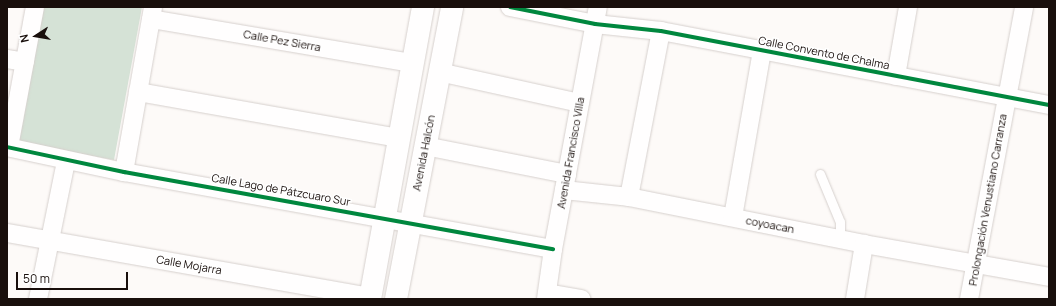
<!DOCTYPE html>
<meta charset="utf-8">
<style>
body{margin:0}
#map{position:relative;width:1056px;height:306px;overflow:hidden;background:#fdfaf8;font-family:Manrope,sans-serif}
div>[style]{position:absolute}
[style*='--x']{left:calc(var(--x)*1px);top:calc(var(--y)*1px);width:calc(var(--w)*1px);rotate:calc(var(--a)*1deg)}
.green>*{inset:0;background:#d5e2d6}
.roads{filter:drop-shadow(0 0 1px #d6d0cd) drop-shadow(0 0 1px #d6d0cd)}
.service>*{height:9px;margin:-4.5px;padding:0 4.5px;transform-origin:4.5px;border-radius:4.5px;background:#fffefe}
.minor>*{height:18px;margin:-9px;padding:0 9px;transform-origin:9px;border-radius:9px;background:#fffefe}
.tertiary>*{height:22px;margin:-11px;padding:0 11px;transform-origin:11px;border-radius:11px;background:#fffefe}
.cycleway>*{height:4px;margin:-2px;padding:0 2px;transform-origin:2px;border-radius:2px;background:#00873e}
span{translate:-50% -50%;white-space:nowrap;text-align:center;line-height:1.15;-webkit-text-stroke:3px #fff;paint-order:stroke}
.street-label{font-size:11px;color:#190f0c}
.frame{position:absolute;inset:0;border:8px solid #190f0c;pointer-events:none}
.north{position:absolute;left:16px;top:16px;width:40px;height:40px;-webkit-text-stroke:3px #fff;paint-order:stroke;rotate:258deg;font-size:11px;font-weight:700;line-height:16px;text-align:center;color:#190f0c}
.north::after{content:'';display:block;margin:auto;width:14px;height:18px;background:#190f0c;clip-path:polygon(50% 0,100% 100%,50% 72%,0 100%)}
.scale{position:absolute;left:16px;top:272px;width:112px;height:18px;box-sizing:border-box;border:2px solid #190f0c;border-top:0;padding-left:5px;font-size:12px;line-height:14px;white-space:nowrap;color:#190f0c;-webkit-text-stroke:3px #fff;paint-order:stroke}
</style>
<div id="map">
<div class="green">
<i style="clip-path:polygon(41px 7px,142px 7px,114px 160px,16px 142px)"></i>
</div>
<div class="roads">
<div class="service">
<i style="--x:820;--y:174;--w:52;--a:67.4"></i>
<i style="--x:840;--y:222;--w:17;--a:90"></i>
</div>
<div class="minor">
<i style="--x:510;--y:7;--w:87;--a:11.3"></i>
<i style="--x:595;--y:24;--w:66;--a:6.1"></i>
<i style="--x:661;--y:31;--w:395;--a:10.8"></i>
<i style="--x:151;--y:19;--w:265;--a:9.6"></i>
<i style="--x:7;--y:59;--w:18;--a:9"></i>
<i style="--x:439;--y:72;--w:144;--a:12.4"></i>
<i style="--x:896;--y:76;--w:70;--a:-80.1"></i>
<i style="--x:138;--y:92;--w:265;--a:10"></i>
<i style="--x:425;--y:146;--w:145;--a:11.2"></i>
<i style="--x:7;--y:147;--w:120;--a:12.1"></i>
<i style="--x:124;--y:172;--w:436;--a:10.2"></i>
<i style="--x:9;--y:147;--w:142;--a:-79.5"></i>
<i style="--x:124;--y:172;--w:167;--a:-80"></i>
<i style="--x:564;--y:190;--w:65;--a:6.1"></i>
<i style="--x:629;--y:197;--w:240;--a:11.3"></i>
<i style="--x:864;--y:244;--w:188;--a:10.1"></i>
<i style="--x:629;--y:197;--w:169;--a:-79.1"></i>
<i style="--x:733;--y:217;--w:169;--a:-80.1"></i>
<i style="--x:7;--y:233;--w:369;--a:10"></i>
<i style="--x:547;--y:293;--w:35;--a:10"></i>
<i style="--x:38;--y:299;--w:141;--a:-78.5"></i>
<i style="--x:546;--y:299;--w:50;--a:-82"></i>
<i style="--x:553;--y:249;--w:246;--a:-79.5"></i>
<i style="--x:855;--y:299;--w:56;--a:-80.7"></i>
<i style="--x:969;--y:299;--w:297;--a:-79.3"></i>
</div>
<div class="tertiary">
<i style="--x:370;--y:299;--w:297;--a:-79.7"></i>
<i style="--x:396;--y:299;--w:297;--a:-79.1"></i>
</div>
</div>
<div class="cycleway">
<i style="--x:510;--y:7;--w:87;--a:11.3"></i>
<i style="--x:595;--y:24;--w:66;--a:6.1"></i>
<i style="--x:661;--y:31;--w:395;--a:10.8"></i>
<i style="--x:7;--y:147;--w:120;--a:12.1"></i>
<i style="--x:124;--y:172;--w:436;--a:10.2"></i>
</div>
<div class="street-label">
<span style="left:282px;top:41px;rotate:10deg">Calle Pez Sierra</span>
<span style="left:824px;top:53px;rotate:11deg">Calle Convento de Chalma</span>
<span style="left:424px;top:153px;rotate:-79deg">Avenida Halcón</span>
<span style="left:571px;top:153px;rotate:-80deg">Avenida Francisco Villa</span>
<span style="left:281px;top:190px;rotate:10deg">Calle Lago de Pátzcuaro Sur</span>
<span style="left:988px;top:200px;rotate:-80deg">Prolongación Venustiano Carranza</span>
<span style="left:770px;top:225px;rotate:11deg">coyoacan</span>
<span style="left:189px;top:265px;rotate:10deg">Calle Mojarra</span>
</div>
<div class="frame"></div>
<div class="north">N</div>
<div class="scale">50 m</div>
</div>
